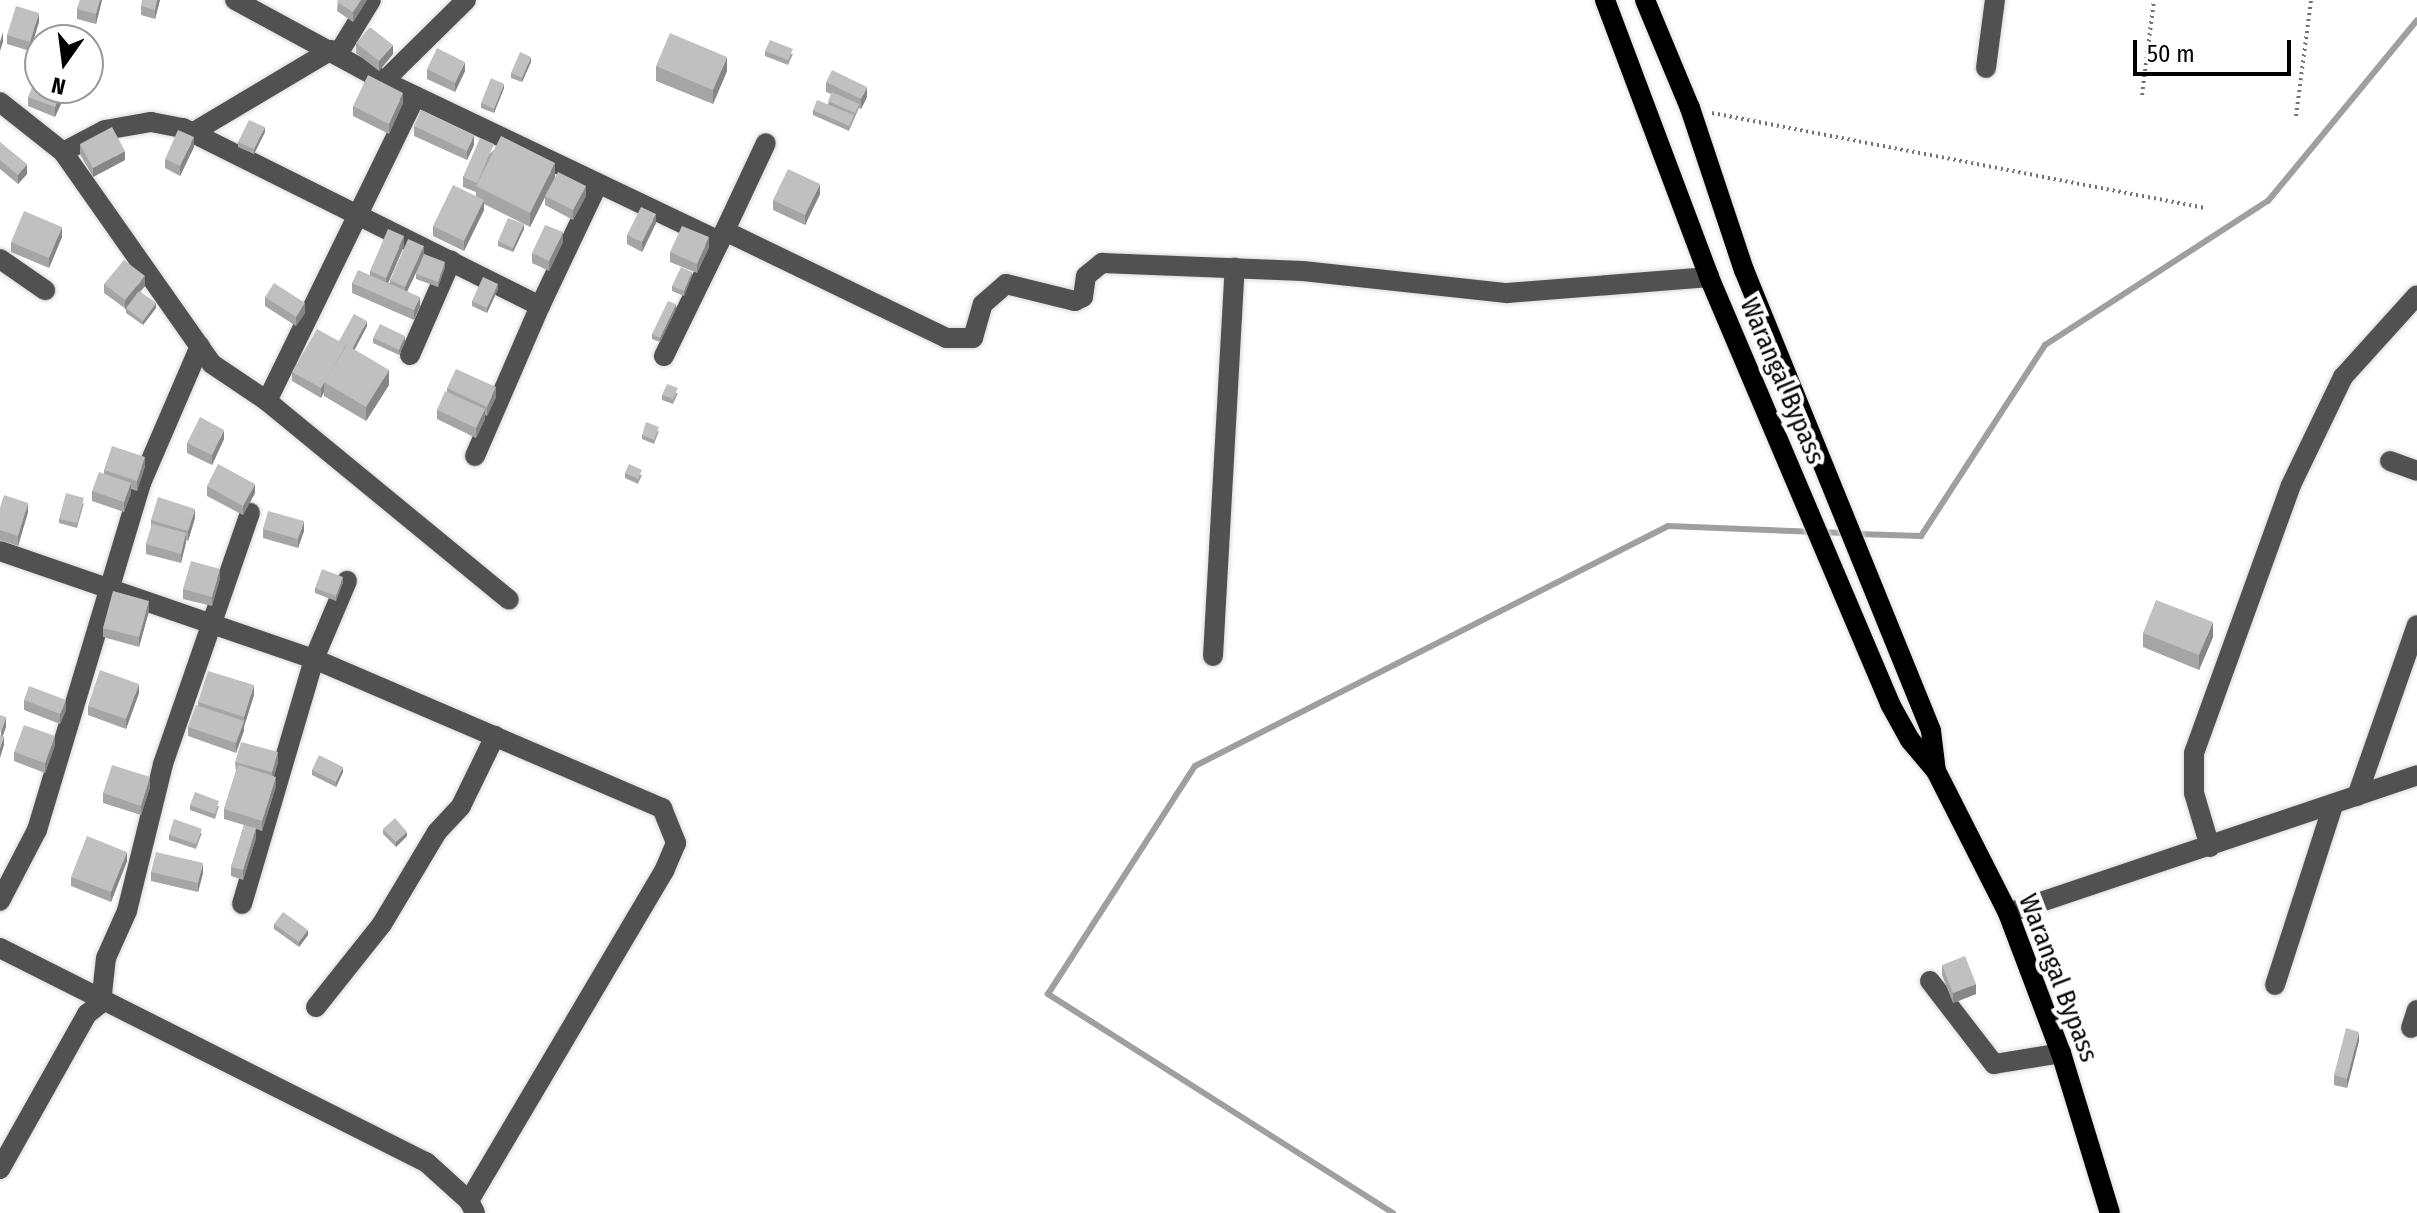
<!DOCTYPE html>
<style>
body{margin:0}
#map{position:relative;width:2417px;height:1213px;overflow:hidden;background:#fff;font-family:"Fira Sans Condensed",sans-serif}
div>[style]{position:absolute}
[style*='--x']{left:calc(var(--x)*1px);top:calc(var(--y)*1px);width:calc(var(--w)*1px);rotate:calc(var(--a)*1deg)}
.stream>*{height:6px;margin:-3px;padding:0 3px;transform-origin:3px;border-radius:3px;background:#9f9f9f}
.path>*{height:4px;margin-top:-2px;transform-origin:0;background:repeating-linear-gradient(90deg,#737373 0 2px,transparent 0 6px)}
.roads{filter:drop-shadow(0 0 2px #dbdbdb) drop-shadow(0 0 2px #dbdbdb)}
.minor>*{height:20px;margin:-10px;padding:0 10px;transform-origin:10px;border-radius:10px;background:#515151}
.major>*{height:20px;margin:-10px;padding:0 10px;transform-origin:10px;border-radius:10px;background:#000}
.wall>*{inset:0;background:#a5a5a5}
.shaded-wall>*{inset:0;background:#868686}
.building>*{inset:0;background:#c0c0c0}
span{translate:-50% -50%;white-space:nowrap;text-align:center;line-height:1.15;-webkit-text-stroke:8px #fff;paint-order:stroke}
.street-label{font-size:26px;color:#000}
.north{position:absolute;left:24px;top:24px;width:80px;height:80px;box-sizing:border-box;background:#fff;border:2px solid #999;border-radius:50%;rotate:194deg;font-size:22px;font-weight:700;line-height:32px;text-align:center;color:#000}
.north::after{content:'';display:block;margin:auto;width:28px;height:36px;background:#000;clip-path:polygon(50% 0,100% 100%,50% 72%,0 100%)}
.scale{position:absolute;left:2133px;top:40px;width:158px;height:36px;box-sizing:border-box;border:4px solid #000;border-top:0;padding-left:10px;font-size:24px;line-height:28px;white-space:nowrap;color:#000;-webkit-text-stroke:6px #fff;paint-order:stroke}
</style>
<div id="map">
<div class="stream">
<i style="--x:1857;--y:534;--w:64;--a:1.8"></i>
<i style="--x:1921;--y:536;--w:228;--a:-57"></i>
<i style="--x:2045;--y:345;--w:265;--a:-32.9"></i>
<i style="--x:2268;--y:201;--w:234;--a:-50.5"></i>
<i style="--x:1393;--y:1213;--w:409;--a:-147.6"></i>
<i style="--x:1048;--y:994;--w:271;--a:-57.2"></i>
<i style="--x:1195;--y:766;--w:530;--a:-26.9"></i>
<i style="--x:1668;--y:526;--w:177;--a:2.3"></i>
</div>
<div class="path">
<i style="--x:2142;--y:95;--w:96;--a:-82.8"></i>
<i style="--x:1712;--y:113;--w:502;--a:10.91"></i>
<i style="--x:2296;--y:116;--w:117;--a:-82.6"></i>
</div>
<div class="roads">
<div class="minor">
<i style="--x:235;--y:0;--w:170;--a:28.5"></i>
<i style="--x:384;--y:81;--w:372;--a:25.5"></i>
<i style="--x:720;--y:241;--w:128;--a:116"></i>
<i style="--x:338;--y:54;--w:63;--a:-58.6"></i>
<i style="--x:1986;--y:68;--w:69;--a:-82.5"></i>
<i style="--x:384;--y:81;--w:115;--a:-44.6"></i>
<i style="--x:0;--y:102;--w:80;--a:38.4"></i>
<i style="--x:63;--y:152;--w:259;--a:54.9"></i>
<i style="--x:212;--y:364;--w:66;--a:33.9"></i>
<i style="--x:267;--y:401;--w:313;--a:39.4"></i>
<i style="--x:192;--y:133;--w:162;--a:-30.8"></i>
<i style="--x:63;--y:152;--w:47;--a:-27.6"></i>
<i style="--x:105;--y:130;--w:47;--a:-9.9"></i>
<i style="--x:151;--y:122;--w:33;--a:11"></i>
<i style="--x:183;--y:128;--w:399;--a:26.5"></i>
<i style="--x:540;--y:306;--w:135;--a:-64.6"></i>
<i style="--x:725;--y:231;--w:246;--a:25.8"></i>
<i style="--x:946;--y:338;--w:27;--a:0"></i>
<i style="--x:973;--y:338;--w:35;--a:-74"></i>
<i style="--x:983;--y:304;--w:30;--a:-41"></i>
<i style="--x:1006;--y:284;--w:71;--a:13.8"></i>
<i style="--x:1075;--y:301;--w:9;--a:-27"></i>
<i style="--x:1083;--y:297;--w:21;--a:-82"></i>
<i style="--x:1086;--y:276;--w:21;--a:-39"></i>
<i style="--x:1102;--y:263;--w:201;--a:2.3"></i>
<i style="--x:1303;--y:271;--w:205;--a:6.2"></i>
<i style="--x:1507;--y:293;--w:203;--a:-4.5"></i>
<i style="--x:720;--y:241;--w:108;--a:-64.9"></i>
<i style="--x:0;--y:259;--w:55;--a:34.6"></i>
<i style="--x:410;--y:355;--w:103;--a:-66.4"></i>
<i style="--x:267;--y:401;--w:339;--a:-64"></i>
<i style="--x:475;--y:456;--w:163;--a:-66.6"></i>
<i style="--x:2390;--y:461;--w:29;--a:20"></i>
<i style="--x:0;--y:551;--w:332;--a:19"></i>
<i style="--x:314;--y:659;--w:379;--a:23.2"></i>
<i style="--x:662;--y:808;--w:38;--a:68"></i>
<i style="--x:676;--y:843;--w:30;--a:113"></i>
<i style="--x:664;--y:871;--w:383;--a:120.6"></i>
<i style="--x:1213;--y:656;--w:389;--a:-86.8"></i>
<i style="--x:2357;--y:796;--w:181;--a:-70.7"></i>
<i style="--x:2210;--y:847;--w:56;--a:-106.5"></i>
<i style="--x:2194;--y:793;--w:40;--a:-90"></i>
<i style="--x:2194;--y:753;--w:285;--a:-70.1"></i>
<i style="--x:2291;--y:485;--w:120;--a:-64.3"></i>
<i style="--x:2343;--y:377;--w:110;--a:-47.9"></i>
<i style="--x:0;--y:901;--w:80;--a:-62.5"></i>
<i style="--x:37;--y:830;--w:362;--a:-73.3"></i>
<i style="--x:141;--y:483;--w:149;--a:-66.7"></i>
<i style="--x:242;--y:904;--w:255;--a:-73.6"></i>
<i style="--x:314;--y:659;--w:85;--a:-67.1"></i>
<i style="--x:2008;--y:913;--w:432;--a:-18.6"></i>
<i style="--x:0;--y:948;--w:477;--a:26.7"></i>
<i style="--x:426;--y:1162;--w:58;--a:42.2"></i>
<i style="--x:469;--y:1201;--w:13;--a:63"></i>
<i style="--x:1930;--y:981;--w:105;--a:52.4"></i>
<i style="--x:1994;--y:1064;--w:68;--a:-9.3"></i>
<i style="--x:2275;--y:985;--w:189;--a:-72.1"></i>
<i style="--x:316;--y:1007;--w:106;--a:-51.5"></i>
<i style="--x:382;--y:924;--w:107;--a:-59.1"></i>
<i style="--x:437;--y:832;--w:35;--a:-47"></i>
<i style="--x:461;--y:806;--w:78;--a:-64.1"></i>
<i style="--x:2411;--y:1028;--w:19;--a:-72"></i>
<i style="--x:0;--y:1169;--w:178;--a:-60.7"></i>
<i style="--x:87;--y:1014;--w:18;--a:-38"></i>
<i style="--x:101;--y:1003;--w:45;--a:-83.7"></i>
<i style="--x:106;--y:958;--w:51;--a:-65.9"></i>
<i style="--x:127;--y:911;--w:151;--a:-76.2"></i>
<i style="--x:163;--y:764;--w:266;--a:-70.9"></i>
</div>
<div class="major">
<i style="--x:1605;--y:0;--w:296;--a:69.4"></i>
<i style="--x:1709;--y:277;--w:464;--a:67"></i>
<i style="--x:1890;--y:704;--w:41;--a:60.9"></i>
<i style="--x:1910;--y:740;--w:40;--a:50"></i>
<i style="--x:1936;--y:771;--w:159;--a:63.1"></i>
<i style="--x:2008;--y:913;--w:150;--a:69.3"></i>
<i style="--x:2061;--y:1053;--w:167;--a:73"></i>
<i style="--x:1645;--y:0;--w:117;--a:67.4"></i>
<i style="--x:1690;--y:108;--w:171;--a:71.6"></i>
<i style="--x:1744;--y:270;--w:497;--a:67.9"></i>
<i style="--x:1931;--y:731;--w:38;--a:83"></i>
</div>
</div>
<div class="wall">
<i style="clip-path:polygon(80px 0,102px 0,96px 24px,77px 19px,77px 9px)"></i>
<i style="clip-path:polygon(160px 0,155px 19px,141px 15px,141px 6px)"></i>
<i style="clip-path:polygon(338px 0,367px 0,353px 22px,337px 11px)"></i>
<i style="clip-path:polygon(39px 22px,30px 51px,7px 44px,7px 35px)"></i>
<i style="clip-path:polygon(356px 43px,393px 54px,379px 71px,356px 53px)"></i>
<i style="clip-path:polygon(765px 51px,793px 54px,788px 65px,765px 56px)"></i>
<i style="clip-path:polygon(531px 62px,522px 82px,511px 78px,511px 73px)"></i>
<i style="clip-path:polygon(656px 66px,727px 71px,713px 104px,656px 81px)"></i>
<i style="clip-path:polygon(427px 69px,465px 71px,455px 92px,427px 79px)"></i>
<i style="clip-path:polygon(826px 82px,867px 97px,861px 109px,859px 108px,849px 131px,813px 115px,813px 110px,828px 104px,831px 94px,826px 92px)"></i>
<i style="clip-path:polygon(68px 88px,55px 117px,28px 106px,28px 97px)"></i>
<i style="clip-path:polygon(504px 88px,494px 113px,481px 108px,481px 103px)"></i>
<i style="clip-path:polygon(403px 103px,389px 134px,353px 116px,353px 106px)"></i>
<i style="clip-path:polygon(414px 126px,474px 145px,467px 160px,414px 136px)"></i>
<i style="clip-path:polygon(265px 132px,254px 154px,238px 147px,238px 142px)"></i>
<i style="clip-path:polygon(0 142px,27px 174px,18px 184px,0 169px)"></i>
<i style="clip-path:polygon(80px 144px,125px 160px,93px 177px,80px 154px)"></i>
<i style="clip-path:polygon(194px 147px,180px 176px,165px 168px,165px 159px)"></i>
<i style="clip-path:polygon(494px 150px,555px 177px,586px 196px,573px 220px,545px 205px,545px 197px,530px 227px,484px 204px,484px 210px,464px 251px,433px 236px,433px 226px,476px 196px,476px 192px,463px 187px,463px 177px)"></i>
<i style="clip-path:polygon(820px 194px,805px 225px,773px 210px,773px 200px)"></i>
<i style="clip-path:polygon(656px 223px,642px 252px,627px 244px,627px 235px)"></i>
<i style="clip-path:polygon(524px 229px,513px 252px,498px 246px,498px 241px)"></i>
<i style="clip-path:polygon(62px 237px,49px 268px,11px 252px,11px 242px)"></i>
<i style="clip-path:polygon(563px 242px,549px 271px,532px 263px,532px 253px)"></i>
<i style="clip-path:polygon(404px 246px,388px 283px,390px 283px,390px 280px,424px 254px,445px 267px,438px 287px,416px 279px,416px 274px,419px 266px,407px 291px,420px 306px,414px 320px,352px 293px,352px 283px,370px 275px,370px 271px)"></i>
<i style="clip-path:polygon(709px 247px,697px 273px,670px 262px,670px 252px)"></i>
<i style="clip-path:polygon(692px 276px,684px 296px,672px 291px,672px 286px)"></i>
<i style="clip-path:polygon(104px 284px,145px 286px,140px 291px,156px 308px,143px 325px,126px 313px,126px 309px,104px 293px)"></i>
<i style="clip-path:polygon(498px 289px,487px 313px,472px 306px,472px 301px)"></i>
<i style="clip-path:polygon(265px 297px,305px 313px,296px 326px,265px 306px)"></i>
<i style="clip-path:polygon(676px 309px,660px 342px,652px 339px,652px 334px)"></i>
<i style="clip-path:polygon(367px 326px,354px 350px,389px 385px,366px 421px,324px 396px,324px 392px,321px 398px,292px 381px,292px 372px,339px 341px)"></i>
<i style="clip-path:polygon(373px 338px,405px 341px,399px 355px,373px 343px)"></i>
<i style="clip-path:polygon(447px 388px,496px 397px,487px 416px,485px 415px,485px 419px,476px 438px,437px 419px,437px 410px,447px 392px)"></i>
<i style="clip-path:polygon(678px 393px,673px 404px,662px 400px,662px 395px)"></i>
<i style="clip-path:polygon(659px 431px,654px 444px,642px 439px,642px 435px)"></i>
<i style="clip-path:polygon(224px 439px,212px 465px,187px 453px,187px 443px)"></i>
<i style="clip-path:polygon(145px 466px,137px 491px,131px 489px,131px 493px,124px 512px,92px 501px,92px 491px,104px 474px,104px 470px)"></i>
<i style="clip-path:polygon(625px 473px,642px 475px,638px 484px,625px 478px)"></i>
<i style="clip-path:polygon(207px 486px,255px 493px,243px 515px,207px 496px)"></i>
<i style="clip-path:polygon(84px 503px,77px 528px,59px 523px,59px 519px)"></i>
<i style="clip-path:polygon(0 508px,28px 512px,18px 546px,0 540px)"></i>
<i style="clip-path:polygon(195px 518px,188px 541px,186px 540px,181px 563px,146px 554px,146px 544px,151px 528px,151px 520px)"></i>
<i style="clip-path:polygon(263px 529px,304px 531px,298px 548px,263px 538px)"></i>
<i style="clip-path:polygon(220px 578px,212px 606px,183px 599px,183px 589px)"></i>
<i style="clip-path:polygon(343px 582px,336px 601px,315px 593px,315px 588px)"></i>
<i style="clip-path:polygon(149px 611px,139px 647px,103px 637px,103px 628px)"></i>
<i style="clip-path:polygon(2143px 633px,2213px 637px,2199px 670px,2143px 647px)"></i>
<i style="clip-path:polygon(139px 693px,126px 729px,88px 715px,88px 706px)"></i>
<i style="clip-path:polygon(254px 695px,236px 753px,188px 736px,188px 727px,198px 705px,198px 702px)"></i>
<i style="clip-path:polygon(24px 700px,66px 710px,60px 724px,24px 710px)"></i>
<i style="clip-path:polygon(55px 745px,45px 773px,14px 761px,14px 752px)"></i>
<i style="clip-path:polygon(235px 762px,278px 762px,274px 776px,276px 786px,262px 831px,256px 829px,256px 838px,243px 880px,231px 876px,231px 867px,244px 825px,224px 819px,224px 809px,236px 771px)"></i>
<i style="clip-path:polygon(312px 770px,343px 772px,336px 787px,312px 775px)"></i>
<i style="clip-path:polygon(150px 787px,141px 815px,103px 803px,103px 793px)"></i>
<i style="clip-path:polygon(190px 805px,219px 806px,215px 819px,190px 810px)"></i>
<i style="clip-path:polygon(383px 829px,407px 836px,396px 847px,383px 834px)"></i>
<i style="clip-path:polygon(202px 833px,196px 849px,169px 840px,169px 835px)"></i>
<i style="clip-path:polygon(127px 861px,111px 902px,71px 886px,71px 877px)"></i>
<i style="clip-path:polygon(151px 872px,203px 873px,198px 892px,151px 881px)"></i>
<i style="clip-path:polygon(274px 924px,308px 935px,299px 947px,274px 929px)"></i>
<i style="clip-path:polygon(1942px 965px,1976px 994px,1953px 1003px,1942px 975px)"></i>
<i style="clip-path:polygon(2359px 1041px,2347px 1088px,2334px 1085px,2334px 1075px)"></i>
</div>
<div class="shaded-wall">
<i style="clip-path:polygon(100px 0,102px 0,96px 24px,96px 14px)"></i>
<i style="clip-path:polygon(157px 0,160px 0,155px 19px,155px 10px)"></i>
<i style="clip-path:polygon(361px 0,367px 0,353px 22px,353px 12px)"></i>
<i style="clip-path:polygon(39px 13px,39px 22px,30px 51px,30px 42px)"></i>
<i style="clip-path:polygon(3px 32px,3px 42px,0 51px,0 42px)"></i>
<i style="clip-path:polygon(393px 45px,393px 54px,379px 71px,379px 61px)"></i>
<i style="clip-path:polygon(531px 57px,531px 62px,522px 82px,522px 78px)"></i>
<i style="clip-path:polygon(727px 57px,727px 71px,713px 104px,713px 90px)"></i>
<i style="clip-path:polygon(465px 62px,465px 71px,455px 92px,455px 83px)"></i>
<i style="clip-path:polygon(504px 84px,504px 88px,494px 113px,494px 109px)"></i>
<i style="clip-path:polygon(867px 87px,867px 97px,861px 109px,861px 99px)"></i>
<i style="clip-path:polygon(64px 88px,68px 88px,55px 117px,55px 107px)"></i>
<i style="clip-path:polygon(403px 93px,403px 103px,389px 134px,389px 124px)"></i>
<i style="clip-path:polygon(265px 127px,265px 132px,254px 154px,254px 149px)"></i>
<i style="clip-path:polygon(474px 135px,474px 145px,467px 160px,467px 151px)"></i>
<i style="clip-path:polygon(194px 137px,194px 147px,180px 176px,180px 166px)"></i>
<i style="clip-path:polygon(125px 151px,125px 160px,93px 177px,93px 168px)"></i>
<i style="clip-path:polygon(555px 163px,555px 177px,530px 227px,530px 213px)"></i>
<i style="clip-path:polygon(27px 164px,27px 174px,18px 184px,18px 175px)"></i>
<i style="clip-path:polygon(820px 184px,820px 194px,805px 225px,805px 215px)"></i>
<i style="clip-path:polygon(586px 186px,586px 196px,573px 220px,573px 210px)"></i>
<i style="clip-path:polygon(484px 200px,484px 210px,464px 251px,464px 241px)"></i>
<i style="clip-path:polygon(656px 214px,656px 223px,642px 252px,642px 242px)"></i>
<i style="clip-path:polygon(524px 224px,524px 229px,513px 252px,513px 248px)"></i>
<i style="clip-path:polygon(62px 227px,62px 237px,49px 268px,49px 258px)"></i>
<i style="clip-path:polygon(563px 232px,563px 242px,549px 271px,549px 261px)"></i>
<i style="clip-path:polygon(404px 236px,404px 246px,386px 288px,386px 278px)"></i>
<i style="clip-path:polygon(709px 237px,709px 247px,697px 273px,697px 264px)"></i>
<i style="clip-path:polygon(424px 246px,424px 256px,405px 296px,405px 287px)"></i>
<i style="clip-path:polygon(445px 262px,445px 267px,438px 287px,438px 282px)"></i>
<i style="clip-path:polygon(692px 272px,692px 276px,684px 296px,684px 291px)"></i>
<i style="clip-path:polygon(145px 276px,145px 286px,125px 310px,125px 300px)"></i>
<i style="clip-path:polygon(498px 284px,498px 289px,487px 313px,487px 308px)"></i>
<i style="clip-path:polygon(420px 297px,420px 306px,414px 320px,414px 310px)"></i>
<i style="clip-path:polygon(156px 303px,156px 308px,143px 325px,143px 321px)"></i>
<i style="clip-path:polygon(305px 303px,305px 313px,296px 326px,296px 317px)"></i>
<i style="clip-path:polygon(676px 304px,676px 309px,660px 342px,660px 338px)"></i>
<i style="clip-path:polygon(367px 321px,367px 326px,352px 355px,352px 350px)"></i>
<i style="clip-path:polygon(405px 336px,405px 341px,399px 355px,399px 350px)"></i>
<i style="clip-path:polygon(389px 370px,389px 385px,366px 421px,366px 407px)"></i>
<i style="clip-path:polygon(324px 383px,324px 392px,321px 398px,321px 388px)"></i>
<i style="clip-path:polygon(496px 387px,496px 397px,487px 416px,487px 407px)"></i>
<i style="clip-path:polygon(485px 409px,485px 419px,476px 438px,476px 428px)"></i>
<i style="clip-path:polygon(224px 430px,224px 439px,212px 465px,212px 455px)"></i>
<i style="clip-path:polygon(145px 457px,145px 466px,137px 491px,137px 481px)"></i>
<i style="clip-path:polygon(131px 483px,131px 493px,124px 512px,124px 502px)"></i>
<i style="clip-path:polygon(255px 484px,255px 493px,243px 515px,243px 506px)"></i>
<i style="clip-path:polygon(28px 503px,28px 512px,18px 546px,18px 536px)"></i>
<i style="clip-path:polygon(195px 509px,195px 518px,188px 541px,188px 531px)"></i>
<i style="clip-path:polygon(304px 521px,304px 531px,298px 548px,298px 539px)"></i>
<i style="clip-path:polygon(186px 533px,186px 543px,181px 563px,181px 554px)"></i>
<i style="clip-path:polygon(220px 569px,220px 578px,212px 606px,212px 597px)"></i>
<i style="clip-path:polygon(343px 577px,343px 582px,336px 601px,336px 596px)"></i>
<i style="clip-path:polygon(149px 601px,149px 611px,139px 647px,139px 637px)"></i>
<i style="clip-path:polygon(2213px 622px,2213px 637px,2199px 670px,2199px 655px)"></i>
<i style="clip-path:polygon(139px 684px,139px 693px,126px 729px,126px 719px)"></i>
<i style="clip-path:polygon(254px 685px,254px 695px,244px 726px,244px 717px)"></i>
<i style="clip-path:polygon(66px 700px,66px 710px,60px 724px,60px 714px)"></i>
<i style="clip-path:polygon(6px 717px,6px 727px,1px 741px,1px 732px)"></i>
<i style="clip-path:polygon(244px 721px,244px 731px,236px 753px,236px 743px)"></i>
<i style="clip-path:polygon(4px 736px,4px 745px,0 758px,0 748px)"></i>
<i style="clip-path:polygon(55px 736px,55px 745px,45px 773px,45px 763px)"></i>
<i style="clip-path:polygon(278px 752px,278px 762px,272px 782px,272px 772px)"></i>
<i style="clip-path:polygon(343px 767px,343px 772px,336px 787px,336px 782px)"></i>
<i style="clip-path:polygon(150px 777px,150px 787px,141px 815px,141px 806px)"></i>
<i style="clip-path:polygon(276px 777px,276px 786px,262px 831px,262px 821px)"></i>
<i style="clip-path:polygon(256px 828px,256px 838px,243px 880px,243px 870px)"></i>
<i style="clip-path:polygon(407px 832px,407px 836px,396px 847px,396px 842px)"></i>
<i style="clip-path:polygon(127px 852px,127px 861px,111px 902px,111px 892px)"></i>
<i style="clip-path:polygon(203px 863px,203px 873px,198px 892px,198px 883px)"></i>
<i style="clip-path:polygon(308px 930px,308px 935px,299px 947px,299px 942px)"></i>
<i style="clip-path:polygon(1976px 984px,1976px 994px,1953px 1003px,1953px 993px)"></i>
<i style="clip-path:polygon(2359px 1032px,2359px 1041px,2347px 1088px,2347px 1079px)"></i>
</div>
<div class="building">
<i style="clip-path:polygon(80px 0,100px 0,96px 14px,77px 9px)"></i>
<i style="clip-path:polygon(142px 0,157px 0,155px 10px,141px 6px)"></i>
<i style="clip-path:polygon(338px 0,361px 0,353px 12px,337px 2px)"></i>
<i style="clip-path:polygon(16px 6px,39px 13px,30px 42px,7px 35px)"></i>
<i style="clip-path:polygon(370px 27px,393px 45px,379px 61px,356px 43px)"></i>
<i style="clip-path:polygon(670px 33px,727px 57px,713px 90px,656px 66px)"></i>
<i style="clip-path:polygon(770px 40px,793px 49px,788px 60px,765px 51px)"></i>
<i style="clip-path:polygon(437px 48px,465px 62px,455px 83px,427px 69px)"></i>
<i style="clip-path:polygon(520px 52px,531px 57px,522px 78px,511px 73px)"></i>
<i style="clip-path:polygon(40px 68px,40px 88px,64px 88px,55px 107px,28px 97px)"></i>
<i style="clip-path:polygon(832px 70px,867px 87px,861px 99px,826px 82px)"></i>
<i style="clip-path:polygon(368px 75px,403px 93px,389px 124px,353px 106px)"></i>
<i style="clip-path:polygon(491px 78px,504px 84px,494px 109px,481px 103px)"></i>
<i style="clip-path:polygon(832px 92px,859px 104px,855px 113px,828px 101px)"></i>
<i style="clip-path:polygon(817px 100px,854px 115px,849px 126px,813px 110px)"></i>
<i style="clip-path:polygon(421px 110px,474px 135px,467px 151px,414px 126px)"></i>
<i style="clip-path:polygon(249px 120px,265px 127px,254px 149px,238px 142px)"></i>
<i style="clip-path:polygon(112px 127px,125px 151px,93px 168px,80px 144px)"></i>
<i style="clip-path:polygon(178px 130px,194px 137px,180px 166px,165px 159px)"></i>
<i style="clip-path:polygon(501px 136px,555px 163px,530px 213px,476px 186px)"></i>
<i style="clip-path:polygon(480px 138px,494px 144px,477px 183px,463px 177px)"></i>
<i style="clip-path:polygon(0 142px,27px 164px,18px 175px,0 160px)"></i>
<i style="clip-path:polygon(788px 169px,820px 184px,805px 215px,773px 200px)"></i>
<i style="clip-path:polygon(558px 172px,586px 186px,573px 210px,545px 196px)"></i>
<i style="clip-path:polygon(453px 185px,484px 200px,464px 241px,433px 226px)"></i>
<i style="clip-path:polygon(641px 207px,656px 214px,642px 242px,627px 235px)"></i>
<i style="clip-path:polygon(24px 211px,62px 227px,49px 258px,11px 242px)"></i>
<i style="clip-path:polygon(508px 218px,524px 224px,513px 248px,498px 241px)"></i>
<i style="clip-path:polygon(545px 225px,563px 232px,549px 261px,532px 253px)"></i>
<i style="clip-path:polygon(682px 226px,709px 237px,697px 264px,670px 252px)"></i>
<i style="clip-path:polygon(388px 229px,404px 236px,386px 278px,370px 271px)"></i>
<i style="clip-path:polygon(408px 239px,424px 246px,405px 287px,390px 280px)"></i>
<i style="clip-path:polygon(424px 254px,445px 262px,438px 282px,416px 274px)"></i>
<i style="clip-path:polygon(124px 260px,145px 276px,125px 300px,104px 284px)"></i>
<i style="clip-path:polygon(681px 267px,692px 272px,684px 291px,672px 286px)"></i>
<i style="clip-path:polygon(358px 270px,420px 297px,414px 310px,352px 283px)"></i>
<i style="clip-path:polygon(483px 277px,498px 284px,487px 308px,472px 301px)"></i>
<i style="clip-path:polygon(274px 283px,305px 303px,296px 317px,265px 297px)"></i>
<i style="clip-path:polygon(139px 291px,156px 303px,143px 321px,126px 308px)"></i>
<i style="clip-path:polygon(668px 301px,676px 304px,660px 338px,652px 334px)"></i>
<i style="clip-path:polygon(354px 314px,367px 321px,352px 349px,347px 345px,345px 347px,346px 345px,339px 341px)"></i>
<i style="clip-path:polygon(380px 324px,405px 336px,399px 350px,373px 338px)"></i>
<i style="clip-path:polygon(317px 329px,346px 345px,321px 388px,292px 372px)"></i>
<i style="clip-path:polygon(347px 345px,389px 370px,366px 407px,324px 382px)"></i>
<i style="clip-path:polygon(456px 369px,496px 387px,487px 407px,447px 388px)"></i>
<i style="clip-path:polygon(667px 384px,678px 388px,673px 399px,662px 395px)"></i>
<i style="clip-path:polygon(445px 391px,485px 409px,476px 428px,437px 410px)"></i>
<i style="clip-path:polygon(200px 417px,224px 430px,212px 455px,187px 443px)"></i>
<i style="clip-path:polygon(646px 422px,659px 427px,654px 440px,642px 435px)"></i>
<i style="clip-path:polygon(112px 446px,145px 457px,137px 481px,104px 470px)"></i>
<i style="clip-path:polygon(218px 464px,255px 484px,243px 506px,207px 486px)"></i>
<i style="clip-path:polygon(629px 464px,642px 470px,638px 479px,625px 473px)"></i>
<i style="clip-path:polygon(99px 472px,131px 483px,124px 502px,92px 491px)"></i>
<i style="clip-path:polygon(66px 493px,84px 498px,77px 523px,59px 519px)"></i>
<i style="clip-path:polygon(4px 495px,28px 503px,18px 536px,0 530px,0 508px)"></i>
<i style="clip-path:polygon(158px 497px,195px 509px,188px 531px,151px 520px)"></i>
<i style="clip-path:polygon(268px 511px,304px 521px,298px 539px,263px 529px)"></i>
<i style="clip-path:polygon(152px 524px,186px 533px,181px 554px,146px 544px)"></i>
<i style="clip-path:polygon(191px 561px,220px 569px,212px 597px,183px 589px)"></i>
<i style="clip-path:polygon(322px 569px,343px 577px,336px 596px,315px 588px)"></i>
<i style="clip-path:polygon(113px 591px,149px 601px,139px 637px,103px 628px)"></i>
<i style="clip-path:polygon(2156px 600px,2213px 622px,2199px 655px,2143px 633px)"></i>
<i style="clip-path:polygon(100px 670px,139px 684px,126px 719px,88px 706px)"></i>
<i style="clip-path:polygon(208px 671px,254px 685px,244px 717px,198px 702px)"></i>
<i style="clip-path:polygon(29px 686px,66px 700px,60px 714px,24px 700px)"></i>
<i style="clip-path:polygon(196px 705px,244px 721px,236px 743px,188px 727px)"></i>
<i style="clip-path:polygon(0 715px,6px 717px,1px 732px,0 731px)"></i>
<i style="clip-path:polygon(24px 725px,55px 736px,45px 763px,14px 752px)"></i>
<i style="clip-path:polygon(0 735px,4px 736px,0 748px)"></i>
<i style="clip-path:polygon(241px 742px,278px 752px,272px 772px,235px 762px)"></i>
<i style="clip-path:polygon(319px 755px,343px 767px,336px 782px,312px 770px)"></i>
<i style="clip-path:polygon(112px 765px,150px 777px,141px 806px,103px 793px)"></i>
<i style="clip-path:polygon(238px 765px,276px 777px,262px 821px,224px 809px)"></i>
<i style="clip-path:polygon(195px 792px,219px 801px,215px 814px,190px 805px)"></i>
<i style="clip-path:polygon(395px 818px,407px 832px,396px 842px,383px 829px)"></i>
<i style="clip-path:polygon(174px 819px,202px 829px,196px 844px,169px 835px)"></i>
<i style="clip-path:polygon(244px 825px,256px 828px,243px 870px,231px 867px)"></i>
<i style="clip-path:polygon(87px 836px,127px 852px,111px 892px,71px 877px)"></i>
<i style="clip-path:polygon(156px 852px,203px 863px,198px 883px,151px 872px)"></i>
<i style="clip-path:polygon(283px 912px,308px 930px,299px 942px,274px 924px)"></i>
<i style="clip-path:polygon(1965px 956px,1976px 984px,1953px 993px,1942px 965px)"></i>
<i style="clip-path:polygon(2346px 1028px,2359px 1032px,2347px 1079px,2334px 1075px)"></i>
</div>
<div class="street-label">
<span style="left:1782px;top:381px;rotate:67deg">Warangal Bypass</span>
<span style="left:2058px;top:978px;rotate:69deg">Warangal Bypass</span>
</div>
<div class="north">N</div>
<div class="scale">50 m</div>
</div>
